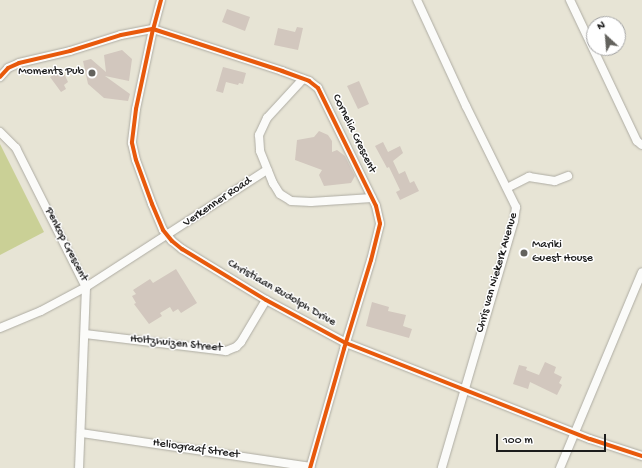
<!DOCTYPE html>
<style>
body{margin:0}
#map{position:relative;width:642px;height:468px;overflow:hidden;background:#e7e4d5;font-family:"Gochi Hand",sans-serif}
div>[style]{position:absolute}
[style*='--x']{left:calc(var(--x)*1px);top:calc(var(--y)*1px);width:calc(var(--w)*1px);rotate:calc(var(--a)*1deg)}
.green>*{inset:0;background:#cad096}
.building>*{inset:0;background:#d2c7be}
.roads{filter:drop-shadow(0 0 1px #aeaca3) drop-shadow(0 0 1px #aeaca3)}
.minor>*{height:8px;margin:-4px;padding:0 4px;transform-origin:4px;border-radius:4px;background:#fbfbf9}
.cycleway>*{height:4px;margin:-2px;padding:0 2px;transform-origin:2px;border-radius:2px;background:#e8590c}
.dots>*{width:11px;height:11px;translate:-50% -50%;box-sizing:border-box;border:2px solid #fff;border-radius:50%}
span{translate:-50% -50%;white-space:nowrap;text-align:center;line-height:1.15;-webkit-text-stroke:3px #fff;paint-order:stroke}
.poi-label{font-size:12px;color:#1c1c1c}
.right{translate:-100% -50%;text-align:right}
.left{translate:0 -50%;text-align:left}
.street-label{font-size:12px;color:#1c1c1c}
.north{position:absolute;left:586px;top:16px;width:40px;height:40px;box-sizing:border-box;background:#fff;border:1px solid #a4a4a4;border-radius:50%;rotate:334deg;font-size:11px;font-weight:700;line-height:16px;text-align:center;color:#1c1c1c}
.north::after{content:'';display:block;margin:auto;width:14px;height:18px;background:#63625d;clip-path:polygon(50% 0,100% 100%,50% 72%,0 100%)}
.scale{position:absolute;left:496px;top:434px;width:110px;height:18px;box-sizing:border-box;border:2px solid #1c1c1c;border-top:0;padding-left:5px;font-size:12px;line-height:14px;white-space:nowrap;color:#1c1c1c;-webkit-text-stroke:3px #fff;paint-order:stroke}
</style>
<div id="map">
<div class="green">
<i style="clip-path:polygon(0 144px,44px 232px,0 255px)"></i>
</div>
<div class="building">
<i style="clip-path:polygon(227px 9px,250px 17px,245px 31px,222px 22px)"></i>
<i style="clip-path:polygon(297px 27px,303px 28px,298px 50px,274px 45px,278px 28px,295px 32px)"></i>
<i style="clip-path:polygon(122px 50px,132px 59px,129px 81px,105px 76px,130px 94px,128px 101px,104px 98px,88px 84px,83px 61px,91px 59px,106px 72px,104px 55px)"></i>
<i style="clip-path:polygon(223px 67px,246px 73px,243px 84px,239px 83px,238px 85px,226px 82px,223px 93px,216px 91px)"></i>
<i style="clip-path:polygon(62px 69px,68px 82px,64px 85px,66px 89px,61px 92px,50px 77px)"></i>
<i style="clip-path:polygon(359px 81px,369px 104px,358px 109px,347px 86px)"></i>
<i style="clip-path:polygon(319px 131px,328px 135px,332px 141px,332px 152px,337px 150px,345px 156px,355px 176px,351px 183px,324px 186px,319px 175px,322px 170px,295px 160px,297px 140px,314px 137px)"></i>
<i style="clip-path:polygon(383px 142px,388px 152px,400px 146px,403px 153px,393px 161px,399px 174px,405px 171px,410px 183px,414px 181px,419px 191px,400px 200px,396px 192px,400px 190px,389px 167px,387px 168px,375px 146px)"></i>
<i style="clip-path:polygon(176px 269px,197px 303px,181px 313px,178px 309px,173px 312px,170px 307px,160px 313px,162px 316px,149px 324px,134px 304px,136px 303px,132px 296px,136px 294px,133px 290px,150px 279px,153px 283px)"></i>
<i style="clip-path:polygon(372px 302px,389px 307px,388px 311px,406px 315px,403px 326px,412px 329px,409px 338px,366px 326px)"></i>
<i style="clip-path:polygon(545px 362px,556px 367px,554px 373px,562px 377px,559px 383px,562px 385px,557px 395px,530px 382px,528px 389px,513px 384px,519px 365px,527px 367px,526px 370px,539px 375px)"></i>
</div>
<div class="roads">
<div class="minor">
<i style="--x:161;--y:0;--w:30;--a:105"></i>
<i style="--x:153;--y:29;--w:82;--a:102"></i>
<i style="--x:136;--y:109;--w:34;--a:97"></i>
<i style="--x:132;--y:143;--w:17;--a:77"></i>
<i style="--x:136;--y:160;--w:47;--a:70"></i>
<i style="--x:152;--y:204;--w:28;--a:67"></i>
<i style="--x:163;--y:230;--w:14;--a:51"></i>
<i style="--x:172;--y:241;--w:13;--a:39"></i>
<i style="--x:182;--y:249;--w:98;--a:31.3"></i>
<i style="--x:266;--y:300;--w:91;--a:28.3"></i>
<i style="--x:346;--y:343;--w:262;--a:21.5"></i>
<i style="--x:590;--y:439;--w:55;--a:18.1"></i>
<i style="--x:417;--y:0;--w:117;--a:65.2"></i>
<i style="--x:466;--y:106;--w:113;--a:63.7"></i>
<i style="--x:516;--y:207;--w:14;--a:98"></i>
<i style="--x:514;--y:221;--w:257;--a:106.3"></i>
<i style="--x:570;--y:0;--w:156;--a:64.6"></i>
<i style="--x:637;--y:141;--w:6;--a:39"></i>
<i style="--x:0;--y:77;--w:12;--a:-48"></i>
<i style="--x:8;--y:68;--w:12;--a:-24"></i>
<i style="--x:19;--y:63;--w:52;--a:-13.2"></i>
<i style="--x:70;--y:51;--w:53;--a:-17.4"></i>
<i style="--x:121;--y:35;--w:33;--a:-11"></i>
<i style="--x:153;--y:29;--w:136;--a:18"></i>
<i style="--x:282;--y:71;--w:29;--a:20"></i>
<i style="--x:309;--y:81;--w:11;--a:38"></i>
<i style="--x:318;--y:88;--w:131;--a:63.8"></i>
<i style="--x:376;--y:206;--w:18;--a:77"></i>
<i style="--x:380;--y:224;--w:37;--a:104"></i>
<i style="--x:371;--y:260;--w:93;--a:106.9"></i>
<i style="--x:344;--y:349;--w:124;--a:105.9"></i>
<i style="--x:303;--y:79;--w:53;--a:132.7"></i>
<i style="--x:267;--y:118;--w:19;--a:115"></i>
<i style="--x:259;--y:135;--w:16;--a:86"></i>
<i style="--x:260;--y:151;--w:35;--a:68"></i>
<i style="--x:273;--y:183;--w:13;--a:58"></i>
<i style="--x:280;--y:194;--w:13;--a:32"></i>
<i style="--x:291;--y:201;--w:20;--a:3"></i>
<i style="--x:311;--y:202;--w:61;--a:-3.8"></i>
<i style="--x:0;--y:132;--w:23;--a:45"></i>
<i style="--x:16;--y:148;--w:156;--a:63.3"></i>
<i style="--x:86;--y:287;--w:181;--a:92.2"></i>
<i style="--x:507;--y:188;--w:25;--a:-27"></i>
<i style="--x:529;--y:177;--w:26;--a:9"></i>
<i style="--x:555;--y:181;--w:14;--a:-21"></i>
<i style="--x:0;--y:328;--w:44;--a:-22.5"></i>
<i style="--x:41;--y:311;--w:51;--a:-28.1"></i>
<i style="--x:86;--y:287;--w:216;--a:-32.9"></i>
<i style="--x:85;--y:334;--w:142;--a:6.9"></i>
<i style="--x:226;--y:351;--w:11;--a:-22"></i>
<i style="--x:236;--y:347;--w:7;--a:-45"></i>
<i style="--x:241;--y:342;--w:49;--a:-59.2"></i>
<i style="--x:81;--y:433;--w:232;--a:8.4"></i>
<i style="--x:560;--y:468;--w:212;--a:-67.3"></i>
</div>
</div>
<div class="cycleway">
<i style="--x:161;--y:0;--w:30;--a:105"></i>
<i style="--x:153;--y:29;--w:82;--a:102"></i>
<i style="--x:136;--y:109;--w:34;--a:97"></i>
<i style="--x:132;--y:143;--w:17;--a:77"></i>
<i style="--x:136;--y:160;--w:47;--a:70"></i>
<i style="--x:152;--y:204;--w:28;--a:67"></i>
<i style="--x:163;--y:230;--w:14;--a:51"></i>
<i style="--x:172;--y:241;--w:13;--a:39"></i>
<i style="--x:182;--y:249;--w:98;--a:31.3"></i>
<i style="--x:266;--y:300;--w:91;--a:28.3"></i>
<i style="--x:346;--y:343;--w:262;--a:21.5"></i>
<i style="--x:590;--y:439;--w:55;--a:18.1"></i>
<i style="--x:0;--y:77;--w:12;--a:-48"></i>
<i style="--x:8;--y:68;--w:12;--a:-24"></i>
<i style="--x:19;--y:63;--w:52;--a:-13.2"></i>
<i style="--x:70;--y:51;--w:53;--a:-17.4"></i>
<i style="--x:121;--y:35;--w:33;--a:-11"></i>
<i style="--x:153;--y:29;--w:136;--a:18"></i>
<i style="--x:282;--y:71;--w:29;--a:20"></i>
<i style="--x:309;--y:81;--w:11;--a:38"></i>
<i style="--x:318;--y:88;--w:131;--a:63.8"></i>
<i style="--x:376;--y:206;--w:18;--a:77"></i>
<i style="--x:380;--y:224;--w:37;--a:104"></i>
<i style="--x:371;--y:260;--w:93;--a:106.9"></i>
<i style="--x:344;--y:349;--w:124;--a:105.9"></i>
</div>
<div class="dots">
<i style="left:92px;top:73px;background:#63625d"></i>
<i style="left:524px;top:253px;background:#63625d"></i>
</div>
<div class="poi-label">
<span class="right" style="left:84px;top:73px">Moments Pub</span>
<span class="left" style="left:532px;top:253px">Mariki<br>Guest House</span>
</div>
<div class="street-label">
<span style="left:353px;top:134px;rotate:64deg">Cornelia Crescent</span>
<span style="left:218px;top:203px;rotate:-34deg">Verkenner Road</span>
<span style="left:65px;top:245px;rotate:63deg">Penkop Crescent</span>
<span style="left:498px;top:273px;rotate:-74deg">Chris van Niekerk Avenue</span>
<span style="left:281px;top:294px;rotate:30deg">Christiaan Rudolph Drive</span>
<span style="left:176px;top:345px;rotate:6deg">Holtzhuizen Street</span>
<span style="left:196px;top:450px;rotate:8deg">Heliograaf Street</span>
</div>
<div class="north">N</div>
<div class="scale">100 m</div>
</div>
